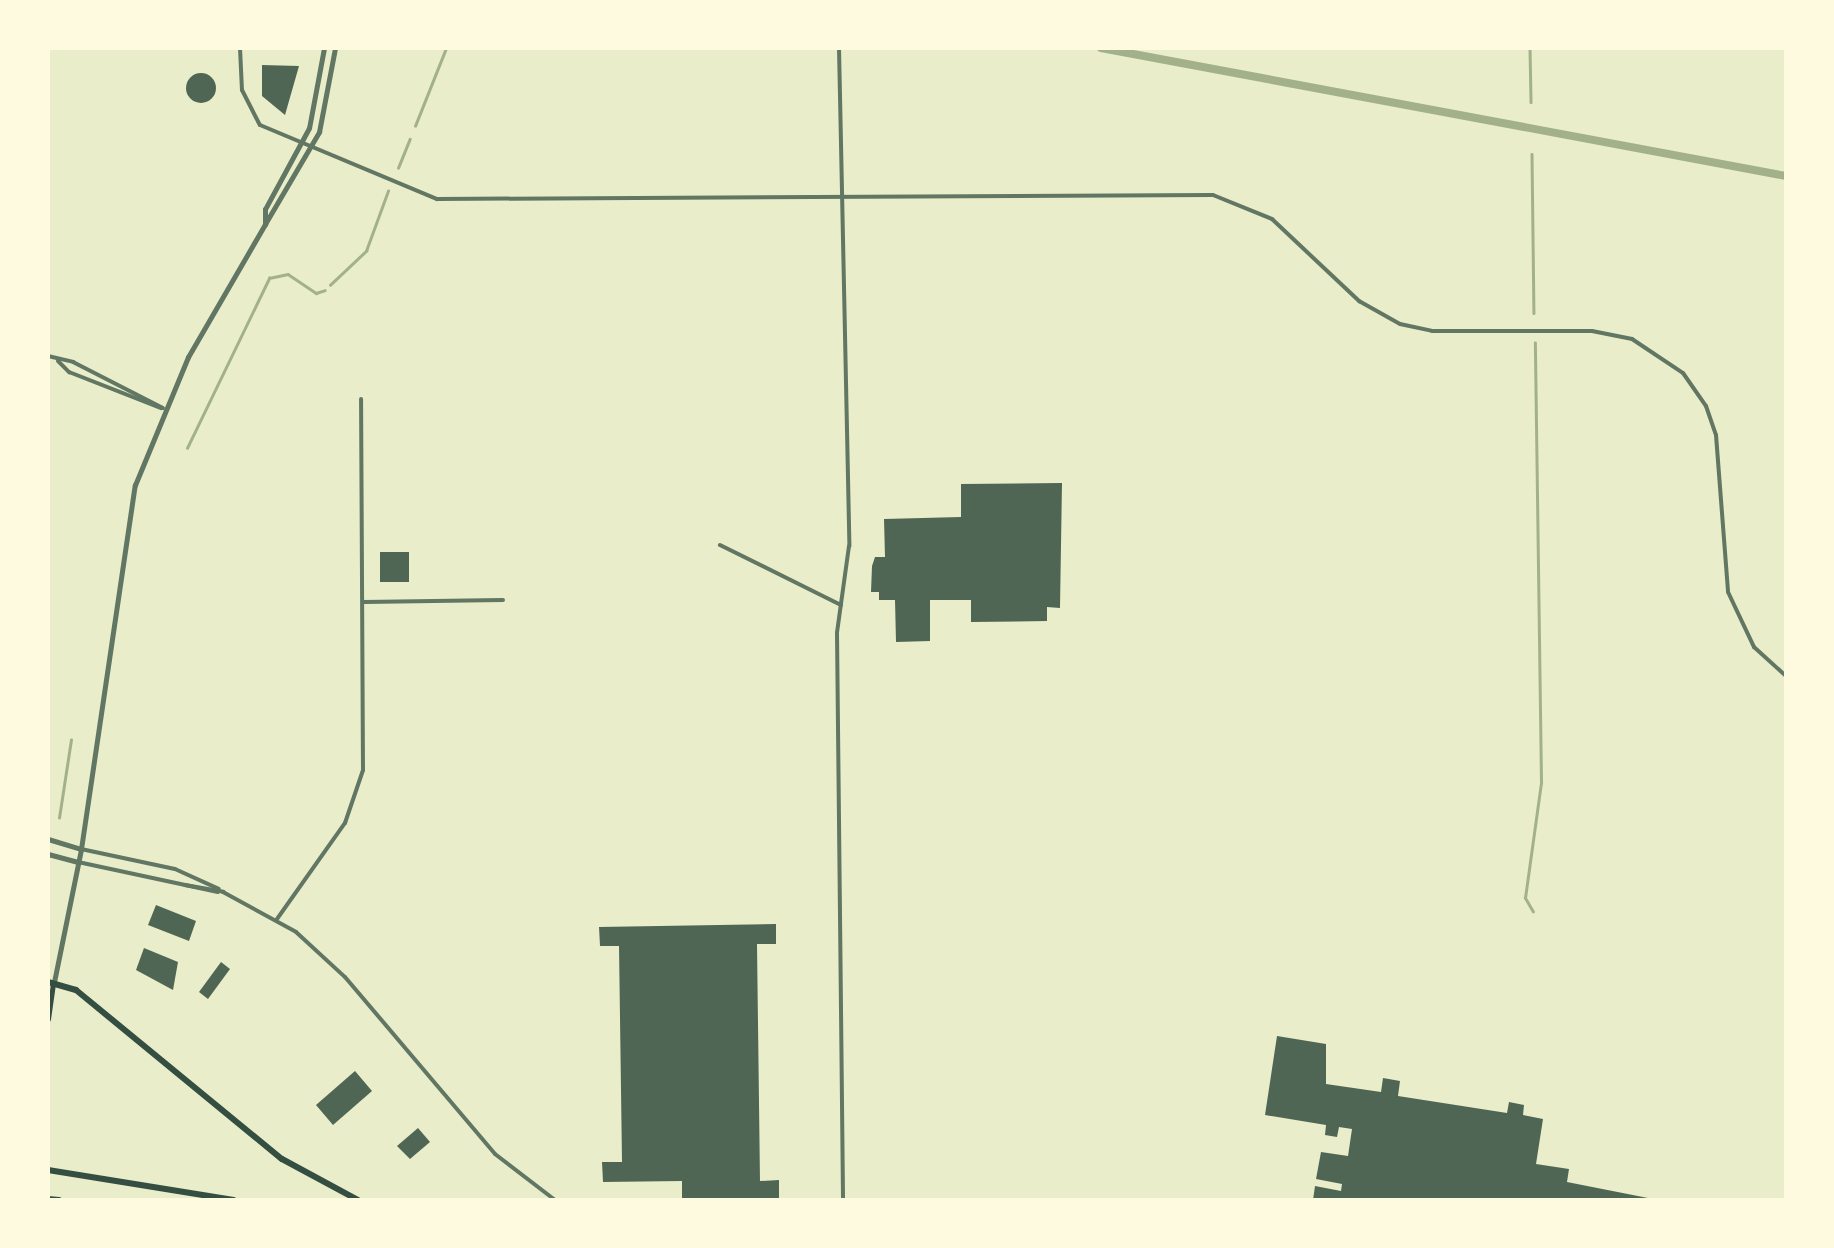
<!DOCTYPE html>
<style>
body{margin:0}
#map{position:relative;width:1834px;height:1248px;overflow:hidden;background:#e9edc9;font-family:"Golos Text",sans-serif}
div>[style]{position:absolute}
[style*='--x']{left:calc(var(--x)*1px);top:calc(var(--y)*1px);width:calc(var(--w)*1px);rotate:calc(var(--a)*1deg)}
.stream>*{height:2.5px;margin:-1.25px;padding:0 1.25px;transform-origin:1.25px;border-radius:1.25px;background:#a3b18a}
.canal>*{height:8px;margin:-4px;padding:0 4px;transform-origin:4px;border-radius:4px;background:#a3b18a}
.building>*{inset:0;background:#4f6655}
.round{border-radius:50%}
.minor>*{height:4px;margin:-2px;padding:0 2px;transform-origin:2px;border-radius:2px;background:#617663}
.tertiary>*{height:5px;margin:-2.5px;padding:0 2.5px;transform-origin:2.5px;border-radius:2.5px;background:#617663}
.secondary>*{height:5px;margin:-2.5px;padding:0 2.5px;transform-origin:2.5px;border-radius:2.5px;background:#344e41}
.motorway>*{height:6px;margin:-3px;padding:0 3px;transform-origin:3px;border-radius:3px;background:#344e41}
span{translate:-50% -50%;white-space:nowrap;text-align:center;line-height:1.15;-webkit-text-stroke:8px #fefae0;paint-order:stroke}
.frame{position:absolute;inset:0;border:50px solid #fefae0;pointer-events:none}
</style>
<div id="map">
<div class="stream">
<i style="--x:1530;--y:48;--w:54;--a:88.9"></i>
<i style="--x:415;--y:126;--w:84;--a:-68.3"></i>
<i style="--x:1532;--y:154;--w:159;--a:89.3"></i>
<i style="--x:398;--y:168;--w:31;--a:-68"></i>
<i style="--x:330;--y:285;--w:50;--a:-43.4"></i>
<i style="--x:366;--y:251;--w:64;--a:-69.9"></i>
<i style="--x:187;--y:448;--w:189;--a:-64.2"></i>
<i style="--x:269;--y:278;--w:19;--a:-12"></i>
<i style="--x:288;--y:274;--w:34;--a:34"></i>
<i style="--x:316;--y:293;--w:9;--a:-18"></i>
<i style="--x:59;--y:818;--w:79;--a:-81.3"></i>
<i style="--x:48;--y:882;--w:5;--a:-90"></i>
<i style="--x:1533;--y:912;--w:16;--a:-120"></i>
<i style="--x:1525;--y:898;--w:117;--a:-82.1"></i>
<i style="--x:1541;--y:782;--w:439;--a:-90.8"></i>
</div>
<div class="canal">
<i style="--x:1101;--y:48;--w:697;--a:10.58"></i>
</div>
<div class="building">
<i style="clip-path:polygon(262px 65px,299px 66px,285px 115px,262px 96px)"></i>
<i class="round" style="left:186px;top:73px;width:30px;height:30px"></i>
<i style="clip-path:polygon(1062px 483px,1060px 608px,1047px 607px,1047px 621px,971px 622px,971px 600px,930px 600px,930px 641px,896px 642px,895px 600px,879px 600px,879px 592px,871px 592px,872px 566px,875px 557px,885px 557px,884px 519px,961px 517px,961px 484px)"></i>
<i style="clip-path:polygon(380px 552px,409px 552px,409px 582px,380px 582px)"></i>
<i style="clip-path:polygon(156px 905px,196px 921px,189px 941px,148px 925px)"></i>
<i style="clip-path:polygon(776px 924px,776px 944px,757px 944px,760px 1181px,779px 1180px,779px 1199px,682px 1200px,682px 1181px,603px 1182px,602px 1162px,622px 1162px,619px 946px,600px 946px,599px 927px)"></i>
<i style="clip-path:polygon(144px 948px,178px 962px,173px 990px,136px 970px)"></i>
<i style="clip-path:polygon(221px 962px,230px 969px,208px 999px,199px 992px)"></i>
<i style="clip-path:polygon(1277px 1036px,1326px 1044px,1326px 1084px,1381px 1092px,1383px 1078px,1400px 1081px,1398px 1096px,1507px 1113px,1509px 1102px,1524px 1105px,1523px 1115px,1543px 1119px,1536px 1164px,1569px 1169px,1567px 1182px,1658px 1200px,1313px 1200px,1315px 1186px,1341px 1191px,1342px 1184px,1316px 1179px,1321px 1152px,1348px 1156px,1352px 1129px,1339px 1127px,1337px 1137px,1325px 1135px,1326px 1125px,1265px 1115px)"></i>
<i style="clip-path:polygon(355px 1071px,372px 1091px,333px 1125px,316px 1105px)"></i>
<i style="clip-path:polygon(418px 1128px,430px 1142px,410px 1159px,397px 1146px)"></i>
</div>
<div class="minor">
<i style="--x:240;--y:48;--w:42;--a:87.3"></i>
<i style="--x:242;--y:90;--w:39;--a:63"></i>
<i style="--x:260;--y:125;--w:192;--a:22.7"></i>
<i style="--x:437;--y:199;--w:776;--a:-0.3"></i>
<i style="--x:1213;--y:195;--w:64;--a:22.1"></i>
<i style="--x:1272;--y:219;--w:120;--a:43.3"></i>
<i style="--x:1359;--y:301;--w:47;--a:29.3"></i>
<i style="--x:1400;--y:324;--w:33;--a:12"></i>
<i style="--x:1432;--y:331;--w:160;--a:0"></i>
<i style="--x:1592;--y:331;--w:41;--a:11.3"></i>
<i style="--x:1632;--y:339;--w:61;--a:33.7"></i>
<i style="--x:1683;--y:373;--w:40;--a:55.1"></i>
<i style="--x:1706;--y:406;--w:31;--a:71"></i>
<i style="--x:1716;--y:435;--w:157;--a:85.6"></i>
<i style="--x:1728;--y:592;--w:61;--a:64.7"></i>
<i style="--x:1754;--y:647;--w:43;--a:42.2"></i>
<i style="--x:839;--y:48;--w:498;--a:88.8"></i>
<i style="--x:849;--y:546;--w:88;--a:97.9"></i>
<i style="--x:837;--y:633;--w:567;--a:89.39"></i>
<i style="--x:48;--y:356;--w:26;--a:13"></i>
<i style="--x:73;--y:362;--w:101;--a:27.1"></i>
<i style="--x:58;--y:361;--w:16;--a:45"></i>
<i style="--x:69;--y:372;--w:99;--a:21.4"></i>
<i style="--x:720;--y:545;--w:135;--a:26.4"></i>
<i style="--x:364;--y:602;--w:139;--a:-0.8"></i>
<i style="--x:81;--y:849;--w:96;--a:12"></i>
<i style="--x:175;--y:869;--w:48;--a:24.4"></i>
<i style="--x:78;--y:862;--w:143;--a:12.1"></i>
<i style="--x:185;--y:885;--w:39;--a:10"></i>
<i style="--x:223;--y:892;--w:83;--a:28.7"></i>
<i style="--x:296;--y:932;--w:67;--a:42.6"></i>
<i style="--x:345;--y:977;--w:232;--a:49.7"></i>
<i style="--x:495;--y:1154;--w:76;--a:37.5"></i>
<i style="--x:277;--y:919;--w:118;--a:-54.7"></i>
<i style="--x:345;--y:823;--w:56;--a:-71.2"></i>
<i style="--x:363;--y:770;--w:371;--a:-90.3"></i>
</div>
<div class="tertiary">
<i style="--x:324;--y:48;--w:81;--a:100.6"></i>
<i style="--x:309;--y:128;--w:92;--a:118.5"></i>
<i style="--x:265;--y:209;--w:15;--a:90"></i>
<i style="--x:265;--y:224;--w:107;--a:-59.6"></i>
<i style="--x:319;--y:132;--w:86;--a:-79.2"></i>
<i style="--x:48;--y:839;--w:34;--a:17"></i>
<i style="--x:48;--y:854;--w:31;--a:15"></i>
<i style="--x:54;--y:982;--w:136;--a:-78.5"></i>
<i style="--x:81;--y:849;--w:368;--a:-81.6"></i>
<i style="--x:135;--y:485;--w:139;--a:-67.5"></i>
<i style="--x:188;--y:357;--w:154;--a:-59.9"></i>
</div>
<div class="secondary">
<i style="--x:48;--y:1019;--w:34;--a:-82"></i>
</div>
<div class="motorway">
<i style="--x:48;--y:982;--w:29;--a:16"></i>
<i style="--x:76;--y:990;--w:266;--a:39.4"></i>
<i style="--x:282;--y:1159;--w:86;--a:28.3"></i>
<i style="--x:48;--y:1170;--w:188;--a:9.2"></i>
<i style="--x:48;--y:1199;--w:11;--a:5"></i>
</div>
<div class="frame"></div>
</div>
